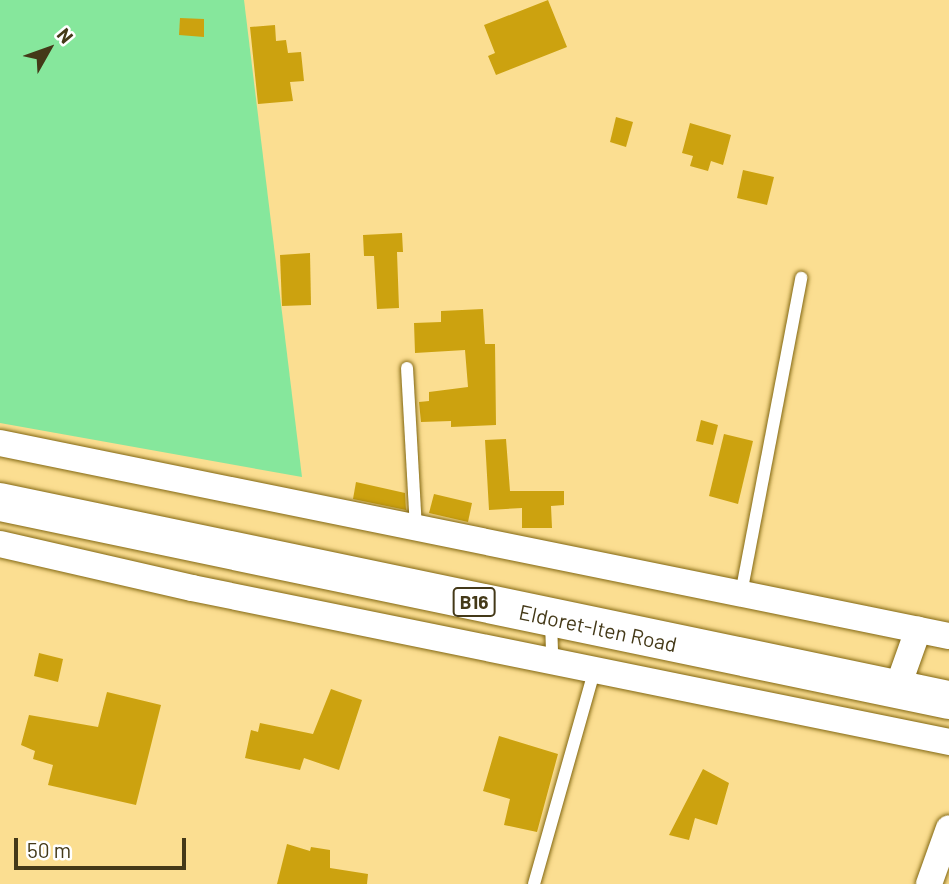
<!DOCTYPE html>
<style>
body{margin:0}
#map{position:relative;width:949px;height:884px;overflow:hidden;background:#fbde91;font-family:Barlow,sans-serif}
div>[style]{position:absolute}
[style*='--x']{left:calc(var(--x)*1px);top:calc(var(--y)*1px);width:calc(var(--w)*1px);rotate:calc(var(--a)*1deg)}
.green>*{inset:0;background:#86e79c}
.building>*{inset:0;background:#cca20f}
.roads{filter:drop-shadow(0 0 2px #826712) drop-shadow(0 0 2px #826712)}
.service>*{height:12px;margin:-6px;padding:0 6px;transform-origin:6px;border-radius:6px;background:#fff}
.minor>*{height:26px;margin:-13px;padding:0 13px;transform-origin:13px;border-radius:13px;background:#fff}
.primary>*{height:38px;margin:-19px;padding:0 19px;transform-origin:19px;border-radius:19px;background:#fff}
span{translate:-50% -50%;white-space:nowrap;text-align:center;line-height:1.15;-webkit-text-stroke:5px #fff;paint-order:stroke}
.shield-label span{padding:2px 5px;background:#fff;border:2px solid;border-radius:5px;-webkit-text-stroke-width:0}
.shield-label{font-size:19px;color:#443918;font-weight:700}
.street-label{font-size:21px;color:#443918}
.north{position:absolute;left:14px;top:14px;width:70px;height:70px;-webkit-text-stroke:5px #fff;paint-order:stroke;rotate:50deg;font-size:19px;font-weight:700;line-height:28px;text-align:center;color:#443918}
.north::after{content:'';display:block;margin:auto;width:24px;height:32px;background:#443918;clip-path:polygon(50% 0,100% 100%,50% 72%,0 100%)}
.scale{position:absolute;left:14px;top:838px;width:172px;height:32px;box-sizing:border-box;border:4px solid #443918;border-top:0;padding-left:9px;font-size:21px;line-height:24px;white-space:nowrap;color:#443918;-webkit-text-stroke:5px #fff;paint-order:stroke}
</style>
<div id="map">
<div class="green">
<i style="clip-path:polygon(0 0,244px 0,302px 477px,0 423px)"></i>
</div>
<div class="building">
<i style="clip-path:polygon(548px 0,567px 47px,496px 75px,488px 56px,495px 53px,484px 25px)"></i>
<i style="clip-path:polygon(180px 18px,204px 19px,204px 37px,179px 35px)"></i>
<i style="clip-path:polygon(275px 25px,276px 41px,286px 40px,288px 53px,301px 52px,304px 81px,290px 82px,293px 101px,258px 104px,250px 27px)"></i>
<i style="clip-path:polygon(616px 117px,633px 122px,626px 147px,610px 142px)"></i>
<i style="clip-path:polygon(690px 123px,731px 135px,723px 165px,711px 161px,708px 171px,690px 166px,693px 156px,682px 153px)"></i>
<i style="clip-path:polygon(743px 170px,774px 177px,767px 205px,737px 198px)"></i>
<i style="clip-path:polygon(402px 233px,403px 252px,397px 252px,399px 308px,377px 309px,374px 256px,364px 256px,363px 235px)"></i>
<i style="clip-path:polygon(310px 253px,311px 305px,282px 306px,280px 255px)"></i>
<i style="clip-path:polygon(483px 309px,485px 344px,495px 344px,496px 425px,451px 427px,451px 421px,421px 422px,419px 402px,429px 401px,429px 392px,468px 387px,465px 350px,415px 353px,414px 323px,441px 322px,441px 311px)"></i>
<i style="clip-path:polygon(701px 420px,718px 425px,713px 445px,696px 441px)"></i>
<i style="clip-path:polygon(724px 434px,753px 441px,738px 504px,709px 496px)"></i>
<i style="clip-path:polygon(506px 439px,510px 491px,564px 491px,564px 505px,551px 506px,552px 528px,522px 528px,522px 508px,489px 510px,485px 440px)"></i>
<i style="clip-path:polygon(356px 482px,405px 493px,406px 510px,353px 499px)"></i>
<i style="clip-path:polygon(434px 494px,472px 503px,468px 522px,429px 513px)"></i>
<i style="clip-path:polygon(39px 653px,63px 659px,58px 682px,34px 676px)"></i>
<i style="clip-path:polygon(331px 689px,362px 700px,339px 770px,304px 758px,300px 770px,245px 758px,251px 730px,258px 732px,260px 723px,313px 734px)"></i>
<i style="clip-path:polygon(107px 692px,161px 705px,136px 805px,48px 785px,53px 765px,33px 759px,35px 751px,21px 745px,29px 715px,98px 727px)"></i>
<i style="clip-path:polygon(499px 736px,558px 754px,537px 832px,504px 825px,510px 799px,483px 791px)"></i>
<i style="clip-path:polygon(703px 769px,729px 783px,717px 825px,695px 818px,689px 840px,669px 835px)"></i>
<i style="clip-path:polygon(287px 844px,310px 851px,311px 847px,330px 850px,330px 868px,368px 874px,367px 884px,277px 884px)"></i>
</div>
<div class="roads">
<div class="service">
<i style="--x:407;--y:368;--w:160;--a:86.8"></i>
<i style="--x:741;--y:594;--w:322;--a:-79.2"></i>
<i style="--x:551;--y:622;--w:37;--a:88"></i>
<i style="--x:534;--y:884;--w:223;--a:-74.2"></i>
</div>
<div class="minor">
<i style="--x:0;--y:443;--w:968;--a:11.5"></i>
<i style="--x:0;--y:544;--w:197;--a:12.9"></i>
<i style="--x:192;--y:588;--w:773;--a:11.5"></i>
<i style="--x:897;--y:689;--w:63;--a:-70.4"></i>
<i style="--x:929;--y:884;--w:59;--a:-70.3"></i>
</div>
<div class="primary">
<i style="--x:0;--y:502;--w:969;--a:11.79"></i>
</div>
</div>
<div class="shield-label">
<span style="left:474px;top:602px">B16</span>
</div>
<div class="street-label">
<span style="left:598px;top:628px;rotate:12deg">Eldoret-Iten Road</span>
</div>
<div class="north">N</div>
<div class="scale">50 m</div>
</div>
